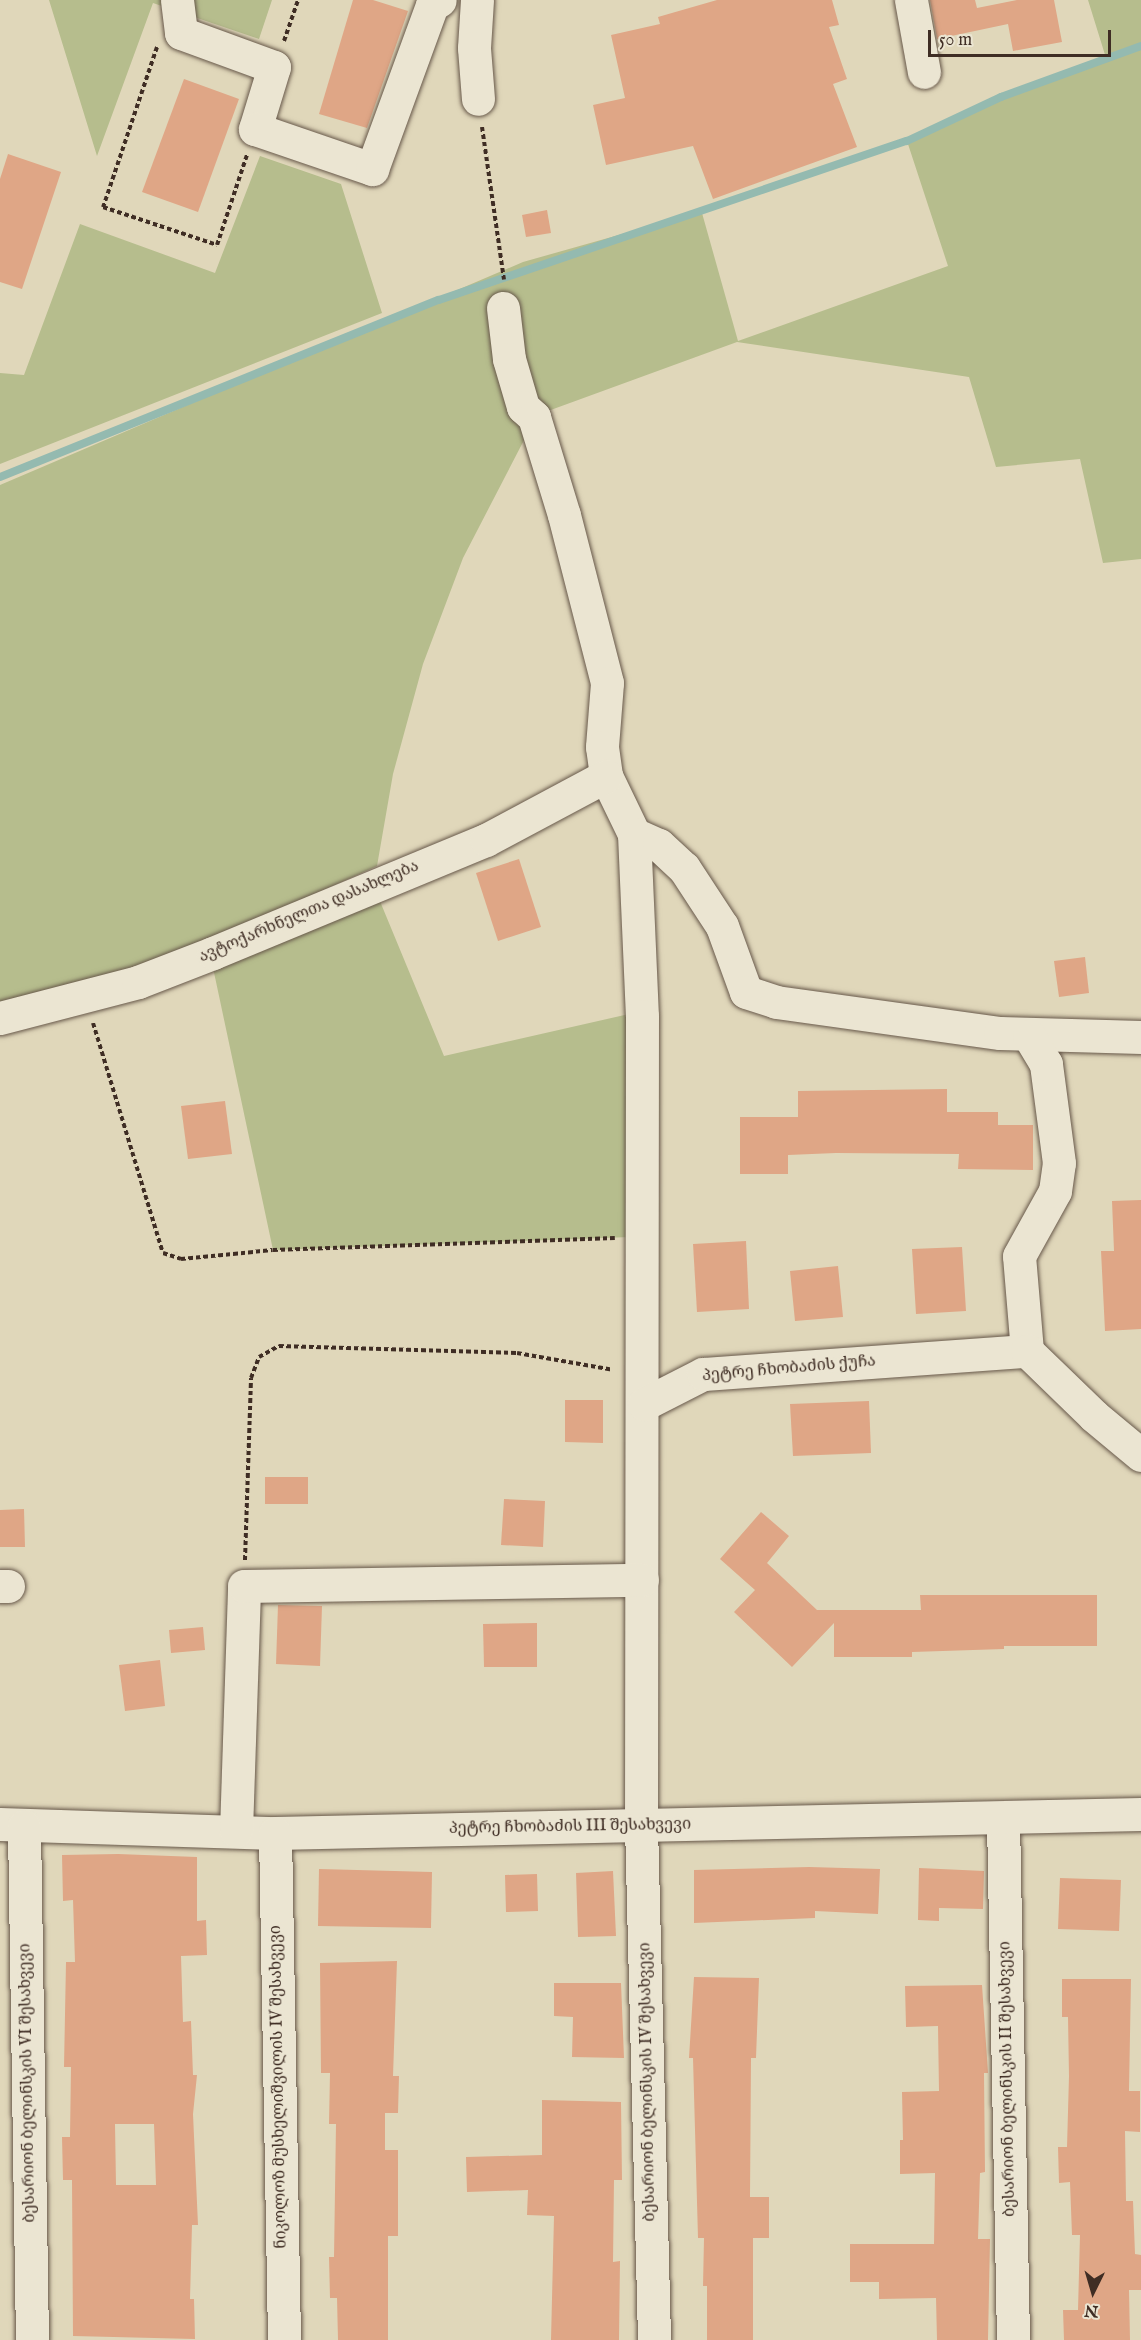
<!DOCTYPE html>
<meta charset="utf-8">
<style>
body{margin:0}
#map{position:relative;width:1141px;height:2340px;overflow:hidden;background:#e0d7ba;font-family:"IM FELL English","Noto Serif Georgian",serif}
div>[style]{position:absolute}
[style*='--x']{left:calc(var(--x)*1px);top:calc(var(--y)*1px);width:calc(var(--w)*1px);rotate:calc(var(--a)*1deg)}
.green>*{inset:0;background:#b6bd8d}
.stream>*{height:8px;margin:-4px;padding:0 4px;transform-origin:4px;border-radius:4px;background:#94bab0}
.building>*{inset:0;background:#dfa686}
.path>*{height:4px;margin-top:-2px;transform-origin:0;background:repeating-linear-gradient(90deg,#3f2d24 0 4.5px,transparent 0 7.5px)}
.roads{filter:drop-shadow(0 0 2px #67584a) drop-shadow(0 0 2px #67584a)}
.minor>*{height:33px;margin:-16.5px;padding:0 16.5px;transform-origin:16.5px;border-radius:16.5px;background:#ebe5d2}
span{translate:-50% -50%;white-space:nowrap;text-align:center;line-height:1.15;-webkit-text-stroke:5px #ebe5d2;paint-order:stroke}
.street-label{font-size:16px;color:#3f2d24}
.north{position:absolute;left:1063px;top:2262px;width:60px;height:60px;-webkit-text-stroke:4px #ebe5d2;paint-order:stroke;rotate:185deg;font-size:16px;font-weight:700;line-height:24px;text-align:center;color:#3f2d24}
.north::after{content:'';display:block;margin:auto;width:21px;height:27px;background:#3f2d24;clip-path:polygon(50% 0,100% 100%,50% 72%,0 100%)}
.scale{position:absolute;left:928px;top:30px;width:183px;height:27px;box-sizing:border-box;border:3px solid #3f2d24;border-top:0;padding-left:8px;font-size:18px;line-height:21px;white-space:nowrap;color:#3f2d24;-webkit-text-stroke:4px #ebe5d2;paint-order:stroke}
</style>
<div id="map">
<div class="green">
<i style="clip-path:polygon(49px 0,272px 0,259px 39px,153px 3px,97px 156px)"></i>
<i style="clip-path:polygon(1088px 0,1141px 0,1141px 559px,1103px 563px,1080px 459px,996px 467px,969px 377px,737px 342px,537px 415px,463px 558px,423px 664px,393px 774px,377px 866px,233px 931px,0 1018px,0 485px,523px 262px,686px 216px,702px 213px,738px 341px,948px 266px,907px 141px,1001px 97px,1106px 58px)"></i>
<i style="clip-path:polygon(260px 156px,341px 184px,382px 313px,0 464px,0 373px,24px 375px,80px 224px,215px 273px)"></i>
<i style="clip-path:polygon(377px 894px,444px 1056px,629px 1014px,630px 1237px,273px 1250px,212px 963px)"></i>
</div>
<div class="stream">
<i style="--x:0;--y:477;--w:473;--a:-22"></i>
<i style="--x:439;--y:300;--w:494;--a:-18.8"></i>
<i style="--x:907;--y:141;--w:104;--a:-25.1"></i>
<i style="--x:1001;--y:97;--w:149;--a:-20"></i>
</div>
<div class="building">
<i style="clip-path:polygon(353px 0,373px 0,408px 11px,367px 128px,319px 114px)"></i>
<i style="clip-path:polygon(717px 0,832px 0,839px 25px,829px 27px,847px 79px,833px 84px,857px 147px,713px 199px,693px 146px,606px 165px,593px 105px,625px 98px,611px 35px,660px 24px,658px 17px)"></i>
<i style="clip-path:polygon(930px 0,975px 0,977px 8px,1017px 0,1054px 0,1062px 42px,1013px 51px,1008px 24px,937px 39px)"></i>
<i style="clip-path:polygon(184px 79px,239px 99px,198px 212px,142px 192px)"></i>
<i style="clip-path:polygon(8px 154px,61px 172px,22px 289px,0 282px,0 179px)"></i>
<i style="clip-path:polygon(547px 210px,551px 233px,526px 237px,522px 215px)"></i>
<i style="clip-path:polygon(519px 859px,541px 927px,498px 941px,476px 873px)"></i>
<i style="clip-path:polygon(1085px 957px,1089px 993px,1059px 997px,1054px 961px)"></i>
<i style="clip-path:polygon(947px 1089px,947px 1112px,998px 1112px,998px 1125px,1033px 1125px,1033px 1170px,958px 1169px,959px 1154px,836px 1153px,788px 1155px,788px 1174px,740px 1174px,740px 1117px,798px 1117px,798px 1091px)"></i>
<i style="clip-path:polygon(225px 1101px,232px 1154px,188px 1159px,181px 1106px)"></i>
<i style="clip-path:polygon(1141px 1200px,1141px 1329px,1105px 1331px,1101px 1251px,1114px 1251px,1112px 1201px)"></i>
<i style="clip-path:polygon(746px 1241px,749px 1309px,697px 1312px,693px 1244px)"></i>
<i style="clip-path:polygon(962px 1247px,966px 1311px,916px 1314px,912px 1249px)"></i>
<i style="clip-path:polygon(838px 1266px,843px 1317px,795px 1321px,790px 1271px)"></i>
<i style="clip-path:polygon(565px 1400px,603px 1400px,603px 1443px,565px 1442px)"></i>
<i style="clip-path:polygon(869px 1401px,871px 1453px,793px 1456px,790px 1404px)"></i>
<i style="clip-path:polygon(265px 1477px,308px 1477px,308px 1504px,265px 1504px)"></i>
<i style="clip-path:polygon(504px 1499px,545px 1501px,543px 1547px,501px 1545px)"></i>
<i style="clip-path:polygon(24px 1509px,25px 1547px,0 1547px,0 1510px)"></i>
<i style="clip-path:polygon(761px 1512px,789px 1536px,767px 1563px,817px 1610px,921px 1610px,920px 1595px,1097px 1595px,1097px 1646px,1004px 1646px,1004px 1649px,912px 1652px,912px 1657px,834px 1657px,834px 1623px,792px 1667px,734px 1612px,755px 1590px,720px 1559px)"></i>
<i style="clip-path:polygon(278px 1605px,322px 1606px,320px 1666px,276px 1664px)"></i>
<i style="clip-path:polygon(537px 1623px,537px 1667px,484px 1667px,483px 1624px)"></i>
<i style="clip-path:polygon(203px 1627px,205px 1650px,171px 1653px,169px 1630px)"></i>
<i style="clip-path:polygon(160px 1660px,165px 1706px,125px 1711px,119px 1665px)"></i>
<i style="clip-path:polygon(evenodd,118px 1854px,197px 1857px,197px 1921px,206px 1920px,207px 1955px,181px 1956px,183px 2022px,191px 2021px,193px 2075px,197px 2075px,193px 2114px,198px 2225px,192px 2225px,190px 2299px,194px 2299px,195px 2339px,73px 2336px,72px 2180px,63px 2180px,62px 2137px,70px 2137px,71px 2067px,64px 2067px,66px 1962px,75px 1962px,73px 1900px,63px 1901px,62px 1855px,118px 1854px,115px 2124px,154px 2124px,156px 2185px,116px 2185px,115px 2124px)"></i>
<i style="clip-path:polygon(809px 1867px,880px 1869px,878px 1914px,815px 1911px,815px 1918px,694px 1923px,694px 1870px)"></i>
<i style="clip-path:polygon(919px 1868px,984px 1871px,983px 1909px,939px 1908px,939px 1921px,918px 1920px)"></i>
<i style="clip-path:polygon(319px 1869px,432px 1872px,431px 1928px,318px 1926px)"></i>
<i style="clip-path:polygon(613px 1871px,616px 1936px,578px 1937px,576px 1873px)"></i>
<i style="clip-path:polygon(537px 1874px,538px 1911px,506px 1912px,505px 1875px)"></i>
<i style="clip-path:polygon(1060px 1878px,1121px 1880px,1119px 1931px,1058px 1929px)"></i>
<i style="clip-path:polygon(397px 1961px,393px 2076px,399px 2076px,398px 2113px,385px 2113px,385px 2150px,398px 2150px,398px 2236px,388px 2236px,388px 2340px,338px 2340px,337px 2298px,330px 2298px,329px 2257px,334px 2257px,336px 2124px,329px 2124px,330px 2073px,321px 2073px,320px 1963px)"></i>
<i style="clip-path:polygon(694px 1977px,759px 1978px,756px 2058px,751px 2058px,750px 2197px,769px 2197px,769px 2238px,753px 2238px,753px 2340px,707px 2340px,707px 2286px,703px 2286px,704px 2238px,698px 2238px,693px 2058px,689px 2058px)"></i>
<i style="clip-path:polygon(1062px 1979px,1131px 1979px,1129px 2091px,1140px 2091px,1140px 2132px,1125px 2131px,1126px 2201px,1133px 2201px,1135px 2254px,1141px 2255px,1141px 2290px,1129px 2290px,1130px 2340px,1064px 2340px,1063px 2310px,1078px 2310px,1080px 2235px,1072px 2235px,1070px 2182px,1059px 2183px,1058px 2147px,1067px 2147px,1069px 2076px,1068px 2017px,1062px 2017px)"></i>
<i style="clip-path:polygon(554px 1983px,621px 1983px,624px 2058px,572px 2057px,573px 2017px,554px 2016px)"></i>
<i style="clip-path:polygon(982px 1985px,988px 2073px,984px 2073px,985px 2172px,980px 2173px,978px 2239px,990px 2239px,988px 2340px,937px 2340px,936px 2298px,879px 2299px,879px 2282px,850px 2282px,850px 2244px,934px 2244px,935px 2173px,900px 2174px,900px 2140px,903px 2140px,902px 2092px,939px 2091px,938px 2026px,906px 2027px,905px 1986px)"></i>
<i style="clip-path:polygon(542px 2100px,621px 2102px,622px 2180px,614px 2180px,613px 2262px,620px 2261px,619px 2340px,551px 2340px,554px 2216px,527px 2215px,528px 2190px,467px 2192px,466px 2157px,542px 2155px)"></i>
</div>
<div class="path">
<i style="--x:284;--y:41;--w:43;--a:-71.1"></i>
<i style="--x:157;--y:47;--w:169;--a:108.6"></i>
<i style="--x:103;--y:207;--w:120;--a:18.4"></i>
<i style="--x:217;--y:245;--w:95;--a:-71.6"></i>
<i style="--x:482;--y:127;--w:154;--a:81.8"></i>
<i style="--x:93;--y:1023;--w:240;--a:73.1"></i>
<i style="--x:163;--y:1253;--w:19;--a:18"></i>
<i style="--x:181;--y:1259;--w:92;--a:-5.6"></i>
<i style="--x:273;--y:1250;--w:342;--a:-2"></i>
<i style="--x:245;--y:1560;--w:182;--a:-88.1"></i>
<i style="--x:251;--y:1378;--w:22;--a:-69"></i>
<i style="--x:259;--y:1357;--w:23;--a:-29"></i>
<i style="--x:279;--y:1346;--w:238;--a:1.7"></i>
<i style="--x:517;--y:1353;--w:97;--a:10"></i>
</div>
<div class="roads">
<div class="minor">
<i style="--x:177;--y:0;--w:33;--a:83"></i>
<i style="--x:181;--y:33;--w:99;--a:20.1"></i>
<i style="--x:274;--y:67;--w:65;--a:107"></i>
<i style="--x:255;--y:129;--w:124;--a:18.9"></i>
<i style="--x:372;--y:169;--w:175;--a:-69.9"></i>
<i style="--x:432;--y:5;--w:9;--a:-32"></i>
<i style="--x:477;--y:0;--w:48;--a:93.6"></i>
<i style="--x:474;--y:48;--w:51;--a:85.5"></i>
<i style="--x:911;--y:0;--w:73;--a:79.8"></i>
<i style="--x:503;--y:308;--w:51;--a:83.3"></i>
<i style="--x:509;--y:359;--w:50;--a:73.7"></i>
<i style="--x:523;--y:407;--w:15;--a:42"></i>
<i style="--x:534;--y:417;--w:102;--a:73"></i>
<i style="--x:564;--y:515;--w:173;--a:75.6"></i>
<i style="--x:607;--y:683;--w:64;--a:94.5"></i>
<i style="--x:602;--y:747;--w:29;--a:82"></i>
<i style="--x:606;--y:776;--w:64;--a:64.2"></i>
<i style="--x:634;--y:834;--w:182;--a:87.5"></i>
<i style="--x:642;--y:1016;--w:809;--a:90.07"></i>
<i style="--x:641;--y:1825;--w:515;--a:88.55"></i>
<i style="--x:634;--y:834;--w:27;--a:24"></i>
<i style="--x:659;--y:845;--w:34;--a:43"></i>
<i style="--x:684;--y:868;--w:69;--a:56.8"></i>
<i style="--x:722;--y:926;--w:70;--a:70"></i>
<i style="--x:746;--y:992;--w:32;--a:18"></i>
<i style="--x:776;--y:1002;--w:226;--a:7.9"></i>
<i style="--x:1000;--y:1033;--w:141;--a:1.6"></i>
<i style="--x:0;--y:1018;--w:143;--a:-14.6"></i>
<i style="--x:138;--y:982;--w:80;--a:-21.1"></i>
<i style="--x:213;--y:953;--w:295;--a:-22.5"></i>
<i style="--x:486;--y:840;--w:136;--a:-28.1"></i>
<i style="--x:1027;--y:1351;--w:95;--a:-94.8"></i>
<i style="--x:1019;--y:1256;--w:74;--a:-61"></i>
<i style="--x:1055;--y:1191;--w:28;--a:-82"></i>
<i style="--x:1059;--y:1163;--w:100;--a:-97.5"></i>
<i style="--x:1046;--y:1064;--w:33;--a:-121"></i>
<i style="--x:644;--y:1404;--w:66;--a:-27"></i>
<i style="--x:703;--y:1374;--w:325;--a:-4.1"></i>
<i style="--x:1027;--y:1351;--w:93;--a:44.1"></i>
<i style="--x:1094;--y:1416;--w:61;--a:39.7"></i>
<i style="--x:0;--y:1586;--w:8;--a:0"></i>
<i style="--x:1003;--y:1819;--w:521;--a:88.9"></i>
<i style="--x:0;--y:1824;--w:275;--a:1.9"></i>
<i style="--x:275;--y:1833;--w:866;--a:-1.26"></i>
<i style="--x:24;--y:1826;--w:514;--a:89.11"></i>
<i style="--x:236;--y:1831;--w:245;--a:-88.1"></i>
<i style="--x:244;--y:1586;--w:398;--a:-0.9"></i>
<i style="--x:275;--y:1833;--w:507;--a:88.98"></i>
</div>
</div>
<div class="street-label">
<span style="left:309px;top:912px;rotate:-23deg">ავტოქარხნელთა დასახლება</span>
<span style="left:789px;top:1369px;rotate:-5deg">პეტრე ჩხობაძის ქუჩა</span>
<span style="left:570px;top:1827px;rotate:-1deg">პეტრე ჩხობაძის III შესახვევი</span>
<span style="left:1008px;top:2079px;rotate:-91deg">ბესარიონ ბელინსკის II შესახვევი</span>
<span style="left:648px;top:2082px;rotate:-91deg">ბესარიონ ბელინსკის IV შესახვევი</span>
<span style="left:28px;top:2083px;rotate:-91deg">ბესარიონ ბელინსკის VI შესახვევი</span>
<span style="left:279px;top:2087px;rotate:-91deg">ნიკოლოზ მუსხელიშვილის IV შესახვევი</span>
</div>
<div class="north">N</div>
<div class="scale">50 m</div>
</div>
